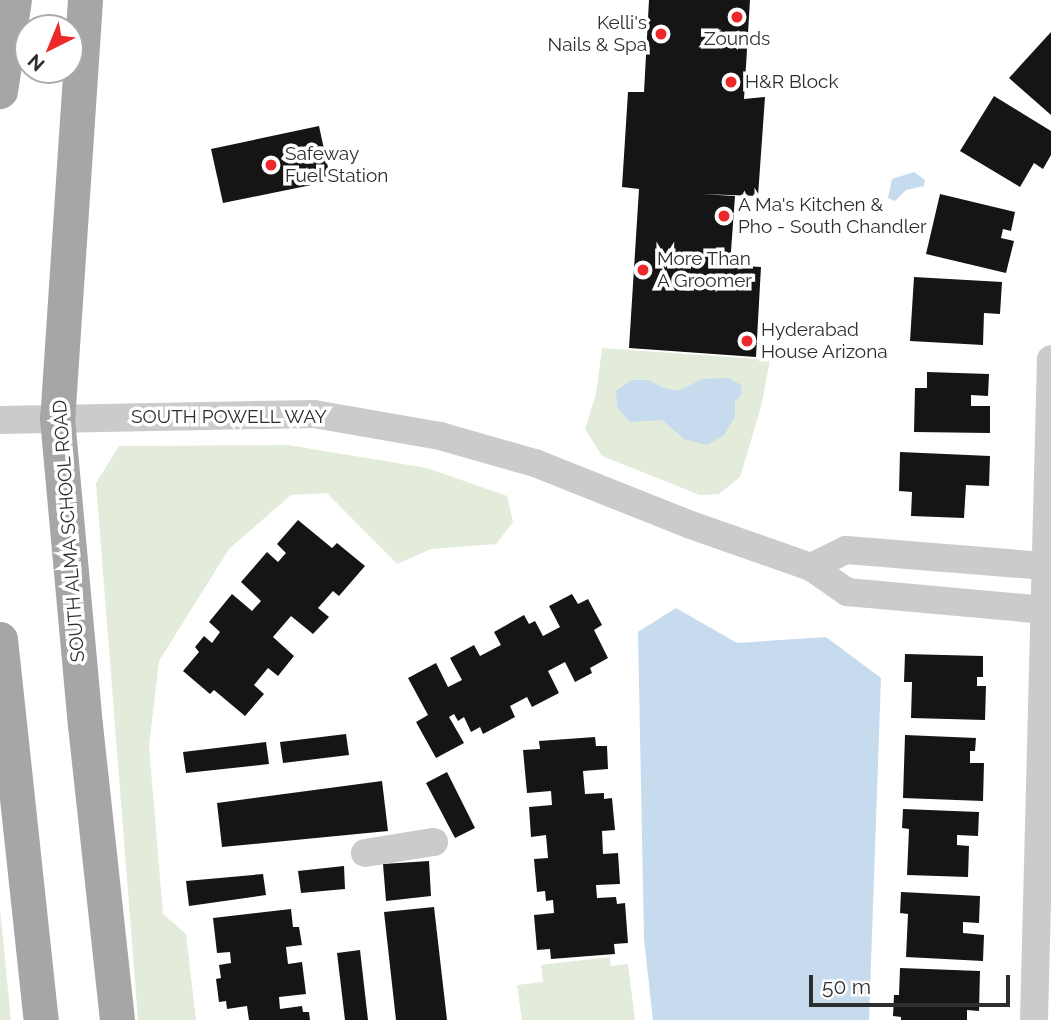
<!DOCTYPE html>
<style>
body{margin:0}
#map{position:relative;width:1051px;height:1020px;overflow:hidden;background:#fff;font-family:Raleway,sans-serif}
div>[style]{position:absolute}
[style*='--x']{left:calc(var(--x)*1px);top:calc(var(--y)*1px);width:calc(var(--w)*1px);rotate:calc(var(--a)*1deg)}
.green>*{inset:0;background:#e3ecdb}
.water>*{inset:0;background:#c6dbed}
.building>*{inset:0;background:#151515}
.minor>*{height:28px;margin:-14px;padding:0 14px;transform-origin:14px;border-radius:14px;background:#cbcbcb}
.major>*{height:35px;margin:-17.5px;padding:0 17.5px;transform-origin:17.5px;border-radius:17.5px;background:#a6a6a6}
.dots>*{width:19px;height:19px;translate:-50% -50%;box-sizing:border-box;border:4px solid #fff;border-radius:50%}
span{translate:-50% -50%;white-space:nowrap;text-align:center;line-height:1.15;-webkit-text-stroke:7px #fff;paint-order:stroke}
.poi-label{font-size:19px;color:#2e2e2e}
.right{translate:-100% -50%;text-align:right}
.left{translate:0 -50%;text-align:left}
.street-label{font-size:19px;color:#2e2e2e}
.north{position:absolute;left:14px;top:14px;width:70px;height:70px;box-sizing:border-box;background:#fff;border:2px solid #ababab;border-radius:50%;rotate:223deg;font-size:19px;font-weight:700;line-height:28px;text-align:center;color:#2e2e2e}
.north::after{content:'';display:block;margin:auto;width:24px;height:32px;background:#ed282a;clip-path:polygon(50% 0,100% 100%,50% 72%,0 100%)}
.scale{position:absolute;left:809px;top:975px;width:201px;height:32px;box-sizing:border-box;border:4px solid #2e2e2e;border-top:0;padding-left:9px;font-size:21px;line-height:24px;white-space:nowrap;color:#2e2e2e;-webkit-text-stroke:5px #fff;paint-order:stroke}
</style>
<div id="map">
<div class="green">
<i style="clip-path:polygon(602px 348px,770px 360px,761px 407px,740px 477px,719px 494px,700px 495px,602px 456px,585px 429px,596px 394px)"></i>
<i style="clip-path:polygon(288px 445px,427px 468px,507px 496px,513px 522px,496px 544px,431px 549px,397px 564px,327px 493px,291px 495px,229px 549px,159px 661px,149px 746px,163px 914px,186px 934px,196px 1020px,138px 1020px,96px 483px,119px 446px)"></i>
<i style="clip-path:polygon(0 908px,11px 1020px,0 1020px)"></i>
<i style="clip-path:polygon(610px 957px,611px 966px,628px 964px,635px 1020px,522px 1020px,517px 985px,543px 982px,541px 965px)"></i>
</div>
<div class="water">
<i style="clip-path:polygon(914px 172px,925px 180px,924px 186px,906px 190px,895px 201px,888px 198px,892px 179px)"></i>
<i style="clip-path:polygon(729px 378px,741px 385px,742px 394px,735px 402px,735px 417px,724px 435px,707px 445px,684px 439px,662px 420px,630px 422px,617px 407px,616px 391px,632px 380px,648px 380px,664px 388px,678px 391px,703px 379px)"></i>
<i style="clip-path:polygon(676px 608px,737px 643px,826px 637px,881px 678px,869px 1020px,653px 1020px,644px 939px,638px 632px)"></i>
</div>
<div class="building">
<i style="clip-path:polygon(649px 0,750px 0,744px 99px,765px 97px,758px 196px,701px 194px,735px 196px,730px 265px,761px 267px,756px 357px,629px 348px,639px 189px,622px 187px,628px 92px,644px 92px)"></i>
<i style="clip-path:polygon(1051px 32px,1051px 115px,1009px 78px)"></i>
<i style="clip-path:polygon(994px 96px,1051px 131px,1051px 155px,1043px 169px,1034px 163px,1020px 187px,960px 151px)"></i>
<i style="clip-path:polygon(319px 126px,331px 181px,223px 203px,211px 149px)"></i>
<i style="clip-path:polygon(940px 194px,1015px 212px,1011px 231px,1003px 229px,1001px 238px,1014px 241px,1006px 273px,926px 254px)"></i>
<i style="clip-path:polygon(914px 277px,1002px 282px,1000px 314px,984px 313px,983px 345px,910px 341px)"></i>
<i style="clip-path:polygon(927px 372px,989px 374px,988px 396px,971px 395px,971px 406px,990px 406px,990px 433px,914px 432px,915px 388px,927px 388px)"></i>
<i style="clip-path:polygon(900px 452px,990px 456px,989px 486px,966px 485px,964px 518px,911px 516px,912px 492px,899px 491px)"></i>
<i style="clip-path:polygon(298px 520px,332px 548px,337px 543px,365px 566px,339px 596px,333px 591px,318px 608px,329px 617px,313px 634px,291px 616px,273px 637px,294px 656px,278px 676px,268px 668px,254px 685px,264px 694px,245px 716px,214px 690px,210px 694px,183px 671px,199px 652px,195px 647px,204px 636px,212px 643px,220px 632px,209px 622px,232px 594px,252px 611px,261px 601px,241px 582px,267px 552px,278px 562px,286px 553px,277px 544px)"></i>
<i style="clip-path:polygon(572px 594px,578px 604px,588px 599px,602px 625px,594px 630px,608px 658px,590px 668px,592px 673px,575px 682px,565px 662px,548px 671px,559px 693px,532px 707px,527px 697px,510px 706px,515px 717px,483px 734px,480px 727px,471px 732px,464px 717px,458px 721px,454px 714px,449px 717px,464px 743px,436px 758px,416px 722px,428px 715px,408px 678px,436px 663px,448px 687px,462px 680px,450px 658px,474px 645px,480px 656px,501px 645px,494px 632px,524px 615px,529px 624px,535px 621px,543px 636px,560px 627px,549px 606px)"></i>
<i style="clip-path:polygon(905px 654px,983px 656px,983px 677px,977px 677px,977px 686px,986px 686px,985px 720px,911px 718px,912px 682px,904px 682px)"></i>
<i style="clip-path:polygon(346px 734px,349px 755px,283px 763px,280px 742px)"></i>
<i style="clip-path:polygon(905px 735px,976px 738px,975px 751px,970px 751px,970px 763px,984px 763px,983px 801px,903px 798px)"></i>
<i style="clip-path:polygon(595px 737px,596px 746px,607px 746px,608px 769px,583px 771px,585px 794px,604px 793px,604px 799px,612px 798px,615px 830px,602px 831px,603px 854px,618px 853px,620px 884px,596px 885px,597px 898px,616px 897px,617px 904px,625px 903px,628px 943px,614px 944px,615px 954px,551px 959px,550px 949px,537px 950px,534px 915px,554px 913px,553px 900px,546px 901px,545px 891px,537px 892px,534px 859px,548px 858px,546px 835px,531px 837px,529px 807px,552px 805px,551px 791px,527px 793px,523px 750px,540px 749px,539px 741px)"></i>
<i style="clip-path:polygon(266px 742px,269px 764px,186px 773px,183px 752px)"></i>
<i style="clip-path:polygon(447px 772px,475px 828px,455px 838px,426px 783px)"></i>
<i style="clip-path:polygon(382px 781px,388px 831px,222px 847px,217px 803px)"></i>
<i style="clip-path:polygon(903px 809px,979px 812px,978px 836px,957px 835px,957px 845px,969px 846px,968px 877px,907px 875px,909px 829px,902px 828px)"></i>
<i style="clip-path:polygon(429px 861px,431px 896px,386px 901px,383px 864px)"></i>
<i style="clip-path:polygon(344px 866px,345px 889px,301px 893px,298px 871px)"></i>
<i style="clip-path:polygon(263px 874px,266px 895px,189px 906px,186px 881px)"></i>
<i style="clip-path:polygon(901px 892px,980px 896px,979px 923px,963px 922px,963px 933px,984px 935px,983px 961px,906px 957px,908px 914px,900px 913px)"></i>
<i style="clip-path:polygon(434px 907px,447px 1020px,396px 1020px,384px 912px)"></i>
<i style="clip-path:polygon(291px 909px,293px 927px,299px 927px,302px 945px,286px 947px,288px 964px,302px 962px,306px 994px,279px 997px,280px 1009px,302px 1006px,303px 1012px,309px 1012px,310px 1020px,249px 1020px,247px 1006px,227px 1009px,226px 1001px,219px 1002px,216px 979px,221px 978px,219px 965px,231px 963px,230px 952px,217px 953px,213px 918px)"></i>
<i style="clip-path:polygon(360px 950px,368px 1020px,345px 1020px,337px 953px)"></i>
<i style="clip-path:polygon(900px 968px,980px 971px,979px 1011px,967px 1010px,967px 1020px,901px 1020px,901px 1017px,893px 1016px,894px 995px,899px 995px)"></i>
</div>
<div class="minor">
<i style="--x:0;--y:420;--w:314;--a:-1.1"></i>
<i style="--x:314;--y:414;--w:128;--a:9.9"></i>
<i style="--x:440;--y:436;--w:99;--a:15.9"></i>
<i style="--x:535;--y:463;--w:165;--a:21.7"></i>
<i style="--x:688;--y:524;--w:130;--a:19.3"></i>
<i style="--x:811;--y:567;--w:44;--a:34.8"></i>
<i style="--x:847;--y:592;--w:199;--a:5.2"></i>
<i style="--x:811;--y:567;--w:39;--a:-26"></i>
<i style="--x:846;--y:550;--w:201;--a:4.6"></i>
<i style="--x:365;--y:853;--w:70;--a:-9.1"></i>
<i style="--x:1034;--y:1020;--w:661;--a:-88.53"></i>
</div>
<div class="major">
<i style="--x:85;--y:0;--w:419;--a:93.8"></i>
<i style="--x:57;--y:418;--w:308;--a:84.8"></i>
<i style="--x:85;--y:725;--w:297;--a:83.8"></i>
<i style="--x:0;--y:91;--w:92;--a:-81.3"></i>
<i style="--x:0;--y:639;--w:383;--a:83.9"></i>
</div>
<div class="dots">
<i style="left:737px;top:17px;background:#ed282a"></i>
<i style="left:661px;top:34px;background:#ed282a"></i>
<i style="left:731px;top:82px;background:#ed282a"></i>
<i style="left:271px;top:165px;background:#ed282a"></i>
<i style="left:724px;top:216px;background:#ed282a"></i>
<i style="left:643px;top:270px;background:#ed282a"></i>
<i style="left:747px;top:341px;background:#ed282a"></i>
</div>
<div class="poi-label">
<span class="right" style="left:647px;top:34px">Kelli's<br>Nails &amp; Spa</span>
<span style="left:737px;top:39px">Zounds</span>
<span class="left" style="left:745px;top:82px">H&amp;R Block</span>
<span class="left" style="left:285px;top:165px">Safeway<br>Fuel Station</span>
<span class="left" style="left:738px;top:216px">A Ma's Kitchen &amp;<br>Pho - South Chandler</span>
<span class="left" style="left:657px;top:270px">More Than<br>A Groomer</span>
<span class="left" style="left:761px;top:341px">Hyderabad<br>House Arizona</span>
</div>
<div class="street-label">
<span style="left:229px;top:417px">SOUTH POWELL WAY</span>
<span style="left:69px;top:531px;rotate:-94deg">SOUTH ALMA SCHOOL ROAD</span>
</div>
<div class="north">N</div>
<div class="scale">50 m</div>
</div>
